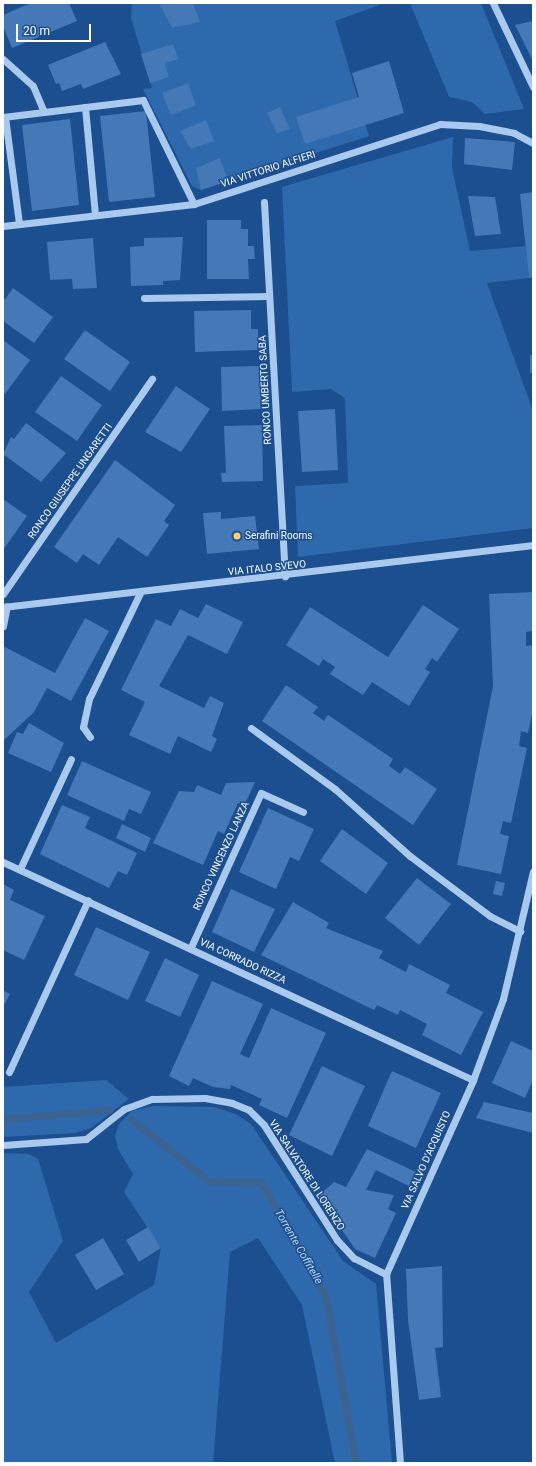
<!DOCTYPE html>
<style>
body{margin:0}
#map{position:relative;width:536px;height:1466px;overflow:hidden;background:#1b4f8f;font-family:Roboto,sans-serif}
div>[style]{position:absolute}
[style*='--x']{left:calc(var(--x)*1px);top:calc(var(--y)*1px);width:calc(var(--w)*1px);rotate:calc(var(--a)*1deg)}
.green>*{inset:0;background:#2e69ad}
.stream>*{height:7px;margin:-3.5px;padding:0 3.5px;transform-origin:3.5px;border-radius:3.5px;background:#3c6290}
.building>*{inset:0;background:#4478b7}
.minor>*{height:7px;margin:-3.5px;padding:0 3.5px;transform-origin:3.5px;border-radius:3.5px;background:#a9c9ee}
.dots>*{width:11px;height:11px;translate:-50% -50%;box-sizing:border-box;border:2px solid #1b4f8f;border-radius:50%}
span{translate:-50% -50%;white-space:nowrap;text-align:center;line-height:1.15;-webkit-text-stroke:3px #1b4f8f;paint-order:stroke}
.street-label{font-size:10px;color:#fff}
.poi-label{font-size:10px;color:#fff}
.left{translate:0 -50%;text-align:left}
.water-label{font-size:11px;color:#b5d3f5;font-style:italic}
.frame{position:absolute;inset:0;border:4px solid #fff;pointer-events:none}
.scale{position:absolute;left:16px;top:24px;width:75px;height:18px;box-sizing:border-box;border:2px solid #fff;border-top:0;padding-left:5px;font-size:12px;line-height:14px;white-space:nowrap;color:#fff;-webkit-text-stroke:3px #1b4f8f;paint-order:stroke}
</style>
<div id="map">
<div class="green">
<i style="clip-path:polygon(132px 3px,385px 3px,335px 21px,369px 136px,201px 190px,192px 186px,143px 89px,152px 88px,131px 18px)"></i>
<i style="clip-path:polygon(410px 3px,481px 3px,524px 109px,485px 114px,472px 102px,449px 97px)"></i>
<i style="clip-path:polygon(453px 137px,452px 168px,470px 251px,526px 246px,529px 278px,487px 283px,533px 411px,533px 528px,298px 557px,295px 486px,348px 483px,345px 398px,331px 389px,292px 392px,282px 187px)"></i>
<i style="clip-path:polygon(106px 1080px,129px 1099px,91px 1128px,75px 1133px,3px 1137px,3px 1087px)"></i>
<i style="clip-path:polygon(153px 1106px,214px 1107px,236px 1114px,251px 1124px,343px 1261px,376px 1284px,392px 1463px,335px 1463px,302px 1305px,258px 1238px,230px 1252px,213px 1463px,3px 1463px,3px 1153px,29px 1154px,38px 1159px,63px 1241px,29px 1292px,56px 1343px,154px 1285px,161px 1248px,124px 1192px,133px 1174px,118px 1149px,115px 1136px,119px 1124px,132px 1111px)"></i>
</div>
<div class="stream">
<i style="--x:3;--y:1119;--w:107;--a:-4.8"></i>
<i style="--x:131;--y:1119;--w:100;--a:38.5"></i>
<i style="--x:209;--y:1181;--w:52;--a:1.1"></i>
<i style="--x:261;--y:1182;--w:132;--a:60.5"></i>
<i style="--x:326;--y:1297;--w:169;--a:79.8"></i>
</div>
<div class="building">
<i style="clip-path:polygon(31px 3px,69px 3px,77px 21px,12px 48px,3px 26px,3px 15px)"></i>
<i style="clip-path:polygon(159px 3px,193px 3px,200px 22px,172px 28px)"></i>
<i style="clip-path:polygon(533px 21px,533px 61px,515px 25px)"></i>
<i style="clip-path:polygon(105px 42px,121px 74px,83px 89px,81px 84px,62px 91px,59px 83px,56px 84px,48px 65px)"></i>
<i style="clip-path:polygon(173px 44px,178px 59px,165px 63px,169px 77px,150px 83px,141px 54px)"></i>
<i style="clip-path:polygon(389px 61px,404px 113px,305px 144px,296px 117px,359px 97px,352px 73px)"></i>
<i style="clip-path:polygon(188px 83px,196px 105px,171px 115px,162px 93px)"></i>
<i style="clip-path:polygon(280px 107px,290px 129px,277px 133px,267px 113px)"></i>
<i style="clip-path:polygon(146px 111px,155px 197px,109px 202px,100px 116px)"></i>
<i style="clip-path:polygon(70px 119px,79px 205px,32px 211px,22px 125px)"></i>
<i style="clip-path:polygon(206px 120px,214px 141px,191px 149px,180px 131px)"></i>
<i style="clip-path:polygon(465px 138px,515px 142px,512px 170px,464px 164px)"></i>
<i style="clip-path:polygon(220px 158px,228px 181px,201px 190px,196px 168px)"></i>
<i style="clip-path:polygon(533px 192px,533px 277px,529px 278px,520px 194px)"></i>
<i style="clip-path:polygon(468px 196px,495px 197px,501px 234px,475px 236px)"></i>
<i style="clip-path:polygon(207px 220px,241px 220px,241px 229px,248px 229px,248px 246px,254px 246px,255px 259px,248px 259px,249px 279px,207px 279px)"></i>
<i style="clip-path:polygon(183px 237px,180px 280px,163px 281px,163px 285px,131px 286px,130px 247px,144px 246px,144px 238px)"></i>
<i style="clip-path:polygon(93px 238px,97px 288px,73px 289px,72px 279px,50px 280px,47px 242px)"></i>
<i style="clip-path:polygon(13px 288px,53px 317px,34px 343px,3px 321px,3px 302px)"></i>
<i style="clip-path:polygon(251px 310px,251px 329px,258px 329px,258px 350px,195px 352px,194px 311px)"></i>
<i style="clip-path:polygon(85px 330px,130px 362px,110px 391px,64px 359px)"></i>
<i style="clip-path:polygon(3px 340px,30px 360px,5px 394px,3px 393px)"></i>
<i style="clip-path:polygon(530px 355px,533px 355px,533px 373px,530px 373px)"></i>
<i style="clip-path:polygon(260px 366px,261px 409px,222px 411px,221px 367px)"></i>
<i style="clip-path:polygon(61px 376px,102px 405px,77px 441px,35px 412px)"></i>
<i style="clip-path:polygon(176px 386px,210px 409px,181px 452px,145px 432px)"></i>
<i style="clip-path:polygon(335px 409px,338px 470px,302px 472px,298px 411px)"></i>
<i style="clip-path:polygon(26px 423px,66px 453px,41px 482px,3px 454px,11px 437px,14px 439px)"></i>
<i style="clip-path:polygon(262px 425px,263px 481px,222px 482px,221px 473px,226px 473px,224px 426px)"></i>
<i style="clip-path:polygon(115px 460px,175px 505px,164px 521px,169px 525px,147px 557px,118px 537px,99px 565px,83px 554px,77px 563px,54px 547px)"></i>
<i style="clip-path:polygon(3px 499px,27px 516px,3px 550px)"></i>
<i style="clip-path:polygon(221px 512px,221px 519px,255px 516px,259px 549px,207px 554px,203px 513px)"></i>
<i style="clip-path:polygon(533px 592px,533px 631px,526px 632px,526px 646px,533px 645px,533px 710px,528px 733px,521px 731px,519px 746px,527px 748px,511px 823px,503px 821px,500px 834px,509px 836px,501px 874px,457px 865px,493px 686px,489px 594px)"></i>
<i style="clip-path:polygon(206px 604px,243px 622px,227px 654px,188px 635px,159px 686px,204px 708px,210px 696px,224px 703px,212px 736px,217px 739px,211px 752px,178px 736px,170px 754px,129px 735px,145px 702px,121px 690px,156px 619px,171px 626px,180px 609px,198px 618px)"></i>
<i style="clip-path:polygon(423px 605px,459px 629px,437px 662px,432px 658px,425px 669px,430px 672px,409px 706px,372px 682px,363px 695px,330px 674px,335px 667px,323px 659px,319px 666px,286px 645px,310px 607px,388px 657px)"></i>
<i style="clip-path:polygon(85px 618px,109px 631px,71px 701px,47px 688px,34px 712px,3px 741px,3px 646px,55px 673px)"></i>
<i style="clip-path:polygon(286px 685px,318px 707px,313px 713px,324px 721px,328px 715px,393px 759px,389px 766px,400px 774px,405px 767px,437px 789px,413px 825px,262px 721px)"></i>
<i style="clip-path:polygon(29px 723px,64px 743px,51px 772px,8px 753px,17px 732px,23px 734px)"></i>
<i style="clip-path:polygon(82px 761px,151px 792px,141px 814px,129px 809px,124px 821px,67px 795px)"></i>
<i style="clip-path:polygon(255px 782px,244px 806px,238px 803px,224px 834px,218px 831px,203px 865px,153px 843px,179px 791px,194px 792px,197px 785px,221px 795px,226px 783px)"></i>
<i style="clip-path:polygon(62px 805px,90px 817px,85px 828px,137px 853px,127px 875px,118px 871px,109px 888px,40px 854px)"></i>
<i style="clip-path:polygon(268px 808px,314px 829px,299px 861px,290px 857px,276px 889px,239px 872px)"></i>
<i style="clip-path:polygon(122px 824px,151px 838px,145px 852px,116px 838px)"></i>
<i style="clip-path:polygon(342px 829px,388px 863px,366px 894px,320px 861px)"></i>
<i style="clip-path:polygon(417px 878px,451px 904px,419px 945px,385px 918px)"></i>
<i style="clip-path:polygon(496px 881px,505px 883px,502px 896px,493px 894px)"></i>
<i style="clip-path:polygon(3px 884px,14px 890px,10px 900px,45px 916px,24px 960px,3px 950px)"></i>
<i style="clip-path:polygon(231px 889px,275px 909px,254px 952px,212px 932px)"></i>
<i style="clip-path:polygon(293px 902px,329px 923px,326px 928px,383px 951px,379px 958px,406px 972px,409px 964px,450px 985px,446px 993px,483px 1012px,461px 1055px,422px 1035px,427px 1024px,400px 1010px,398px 1015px,377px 1005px,374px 1010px,261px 955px)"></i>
<i style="clip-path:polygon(96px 927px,150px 952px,128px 1000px,74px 975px)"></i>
<i style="clip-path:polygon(165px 958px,199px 975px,180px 1017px,145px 1001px)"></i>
<i style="clip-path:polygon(212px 981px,263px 1004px,240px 1054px,249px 1058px,271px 1008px,326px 1033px,287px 1118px,259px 1105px,262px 1099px,231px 1085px,230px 1089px,213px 1087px,193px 1078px,189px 1086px,169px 1076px)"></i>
<i style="clip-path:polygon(3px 990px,10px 994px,3px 1007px)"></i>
<i style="clip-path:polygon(511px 1041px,533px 1051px,533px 1080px,525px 1098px,492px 1083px)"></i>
<i style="clip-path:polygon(322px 1066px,365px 1086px,332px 1156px,289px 1135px)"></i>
<i style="clip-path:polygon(392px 1071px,441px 1093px,416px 1148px,368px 1126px)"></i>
<i style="clip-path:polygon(484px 1102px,533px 1113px,533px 1133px,476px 1118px)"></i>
<i style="clip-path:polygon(367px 1149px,416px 1172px,409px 1186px,376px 1170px,366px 1190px,394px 1195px,388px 1209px,396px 1213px,375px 1258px,355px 1249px,318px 1196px,334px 1182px,346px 1187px)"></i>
<i style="clip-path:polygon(148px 1227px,161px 1248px,139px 1262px,126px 1240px)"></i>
<i style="clip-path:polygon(103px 1238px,124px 1274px,96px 1290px,75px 1255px)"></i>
<i style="clip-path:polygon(442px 1266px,443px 1347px,435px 1348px,441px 1397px,419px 1400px,408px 1320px,406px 1269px)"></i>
</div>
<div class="minor">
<i style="--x:493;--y:3;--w:93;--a:64.5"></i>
<i style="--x:3;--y:59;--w:40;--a:42"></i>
<i style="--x:33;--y:86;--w:28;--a:67"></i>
<i style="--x:85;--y:107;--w:108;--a:84.7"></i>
<i style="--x:3;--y:117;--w:141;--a:-6.9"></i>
<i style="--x:143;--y:100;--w:116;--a:63.9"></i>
<i style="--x:5;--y:117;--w:108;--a:82.5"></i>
<i style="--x:264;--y:202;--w:375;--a:86.8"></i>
<i style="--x:3;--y:226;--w:192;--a:-6.6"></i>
<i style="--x:194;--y:204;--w:259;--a:-18"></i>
<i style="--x:440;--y:124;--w:39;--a:3"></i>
<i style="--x:479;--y:126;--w:36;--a:11"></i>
<i style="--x:514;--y:133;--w:21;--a:28"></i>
<i style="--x:144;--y:298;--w:125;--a:-0.9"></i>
<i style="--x:3;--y:594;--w:262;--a:-55.3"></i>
<i style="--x:3;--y:607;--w:534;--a:-6.67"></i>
<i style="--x:3;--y:626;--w:20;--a:-79"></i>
<i style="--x:251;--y:728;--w:104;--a:36"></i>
<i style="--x:335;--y:789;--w:101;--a:41.8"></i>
<i style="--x:410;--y:856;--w:100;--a:36.9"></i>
<i style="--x:490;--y:916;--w:34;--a:27"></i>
<i style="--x:90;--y:737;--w:12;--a:-125"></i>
<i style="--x:83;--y:727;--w:29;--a:-78"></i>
<i style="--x:89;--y:699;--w:120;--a:-64.3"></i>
<i style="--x:3;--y:862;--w:518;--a:24.88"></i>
<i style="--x:20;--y:869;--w:121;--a:-65.1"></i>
<i style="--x:191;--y:947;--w:169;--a:-65.6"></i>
<i style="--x:261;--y:793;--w:46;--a:24.3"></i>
<i style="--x:9;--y:1072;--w:189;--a:-65.3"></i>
<i style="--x:3;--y:1145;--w:83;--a:-4.1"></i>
<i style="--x:86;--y:1139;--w:48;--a:-38.3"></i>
<i style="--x:124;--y:1109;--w:30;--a:-20"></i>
<i style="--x:152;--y:1099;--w:53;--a:-1.1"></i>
<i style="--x:205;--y:1098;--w:27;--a:10"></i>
<i style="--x:232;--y:1103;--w:18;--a:22"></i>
<i style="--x:249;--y:1110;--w:21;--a:45"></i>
<i style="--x:264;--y:1125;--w:136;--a:57.6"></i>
<i style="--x:337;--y:1240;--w:25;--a:47"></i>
<i style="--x:354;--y:1258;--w:36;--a:27"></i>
<i style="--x:400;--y:1463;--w:190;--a:-94.2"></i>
<i style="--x:386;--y:1274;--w:213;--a:-65.8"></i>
<i style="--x:473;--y:1080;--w:86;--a:-69.7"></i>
<i style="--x:503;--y:999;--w:131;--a:-76.8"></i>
</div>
<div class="dots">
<i style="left:237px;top:536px;background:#ffd166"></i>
</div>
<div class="street-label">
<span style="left:268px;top:169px;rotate:-18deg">VIA VITTORIO ALFIERI</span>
<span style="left:265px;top:390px;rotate:-93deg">RONCO UMBERTO SABA</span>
<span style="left:70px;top:481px;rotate:-55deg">RONCO GIUSEPPE UNGARETTI</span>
<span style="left:267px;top:568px;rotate:-6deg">VIA ITALO SVEVO</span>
<span style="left:221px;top:856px;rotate:-65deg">RONCO VINCENZO LANZA</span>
<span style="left:243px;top:961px;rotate:25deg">VIA CORRADO RIZZA</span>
<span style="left:426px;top:1160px;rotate:-66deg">VIA SALVO D'ACQUISTO</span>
<span style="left:307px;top:1175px;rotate:57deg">VIA SALVATORE DI LORENZO</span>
</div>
<div class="poi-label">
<span class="left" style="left:245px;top:536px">Serafini Rooms</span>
</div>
<div class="water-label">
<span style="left:298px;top:1247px;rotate:60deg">Torrente Coffitelle</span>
</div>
<div class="frame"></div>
<div class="scale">20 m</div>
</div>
